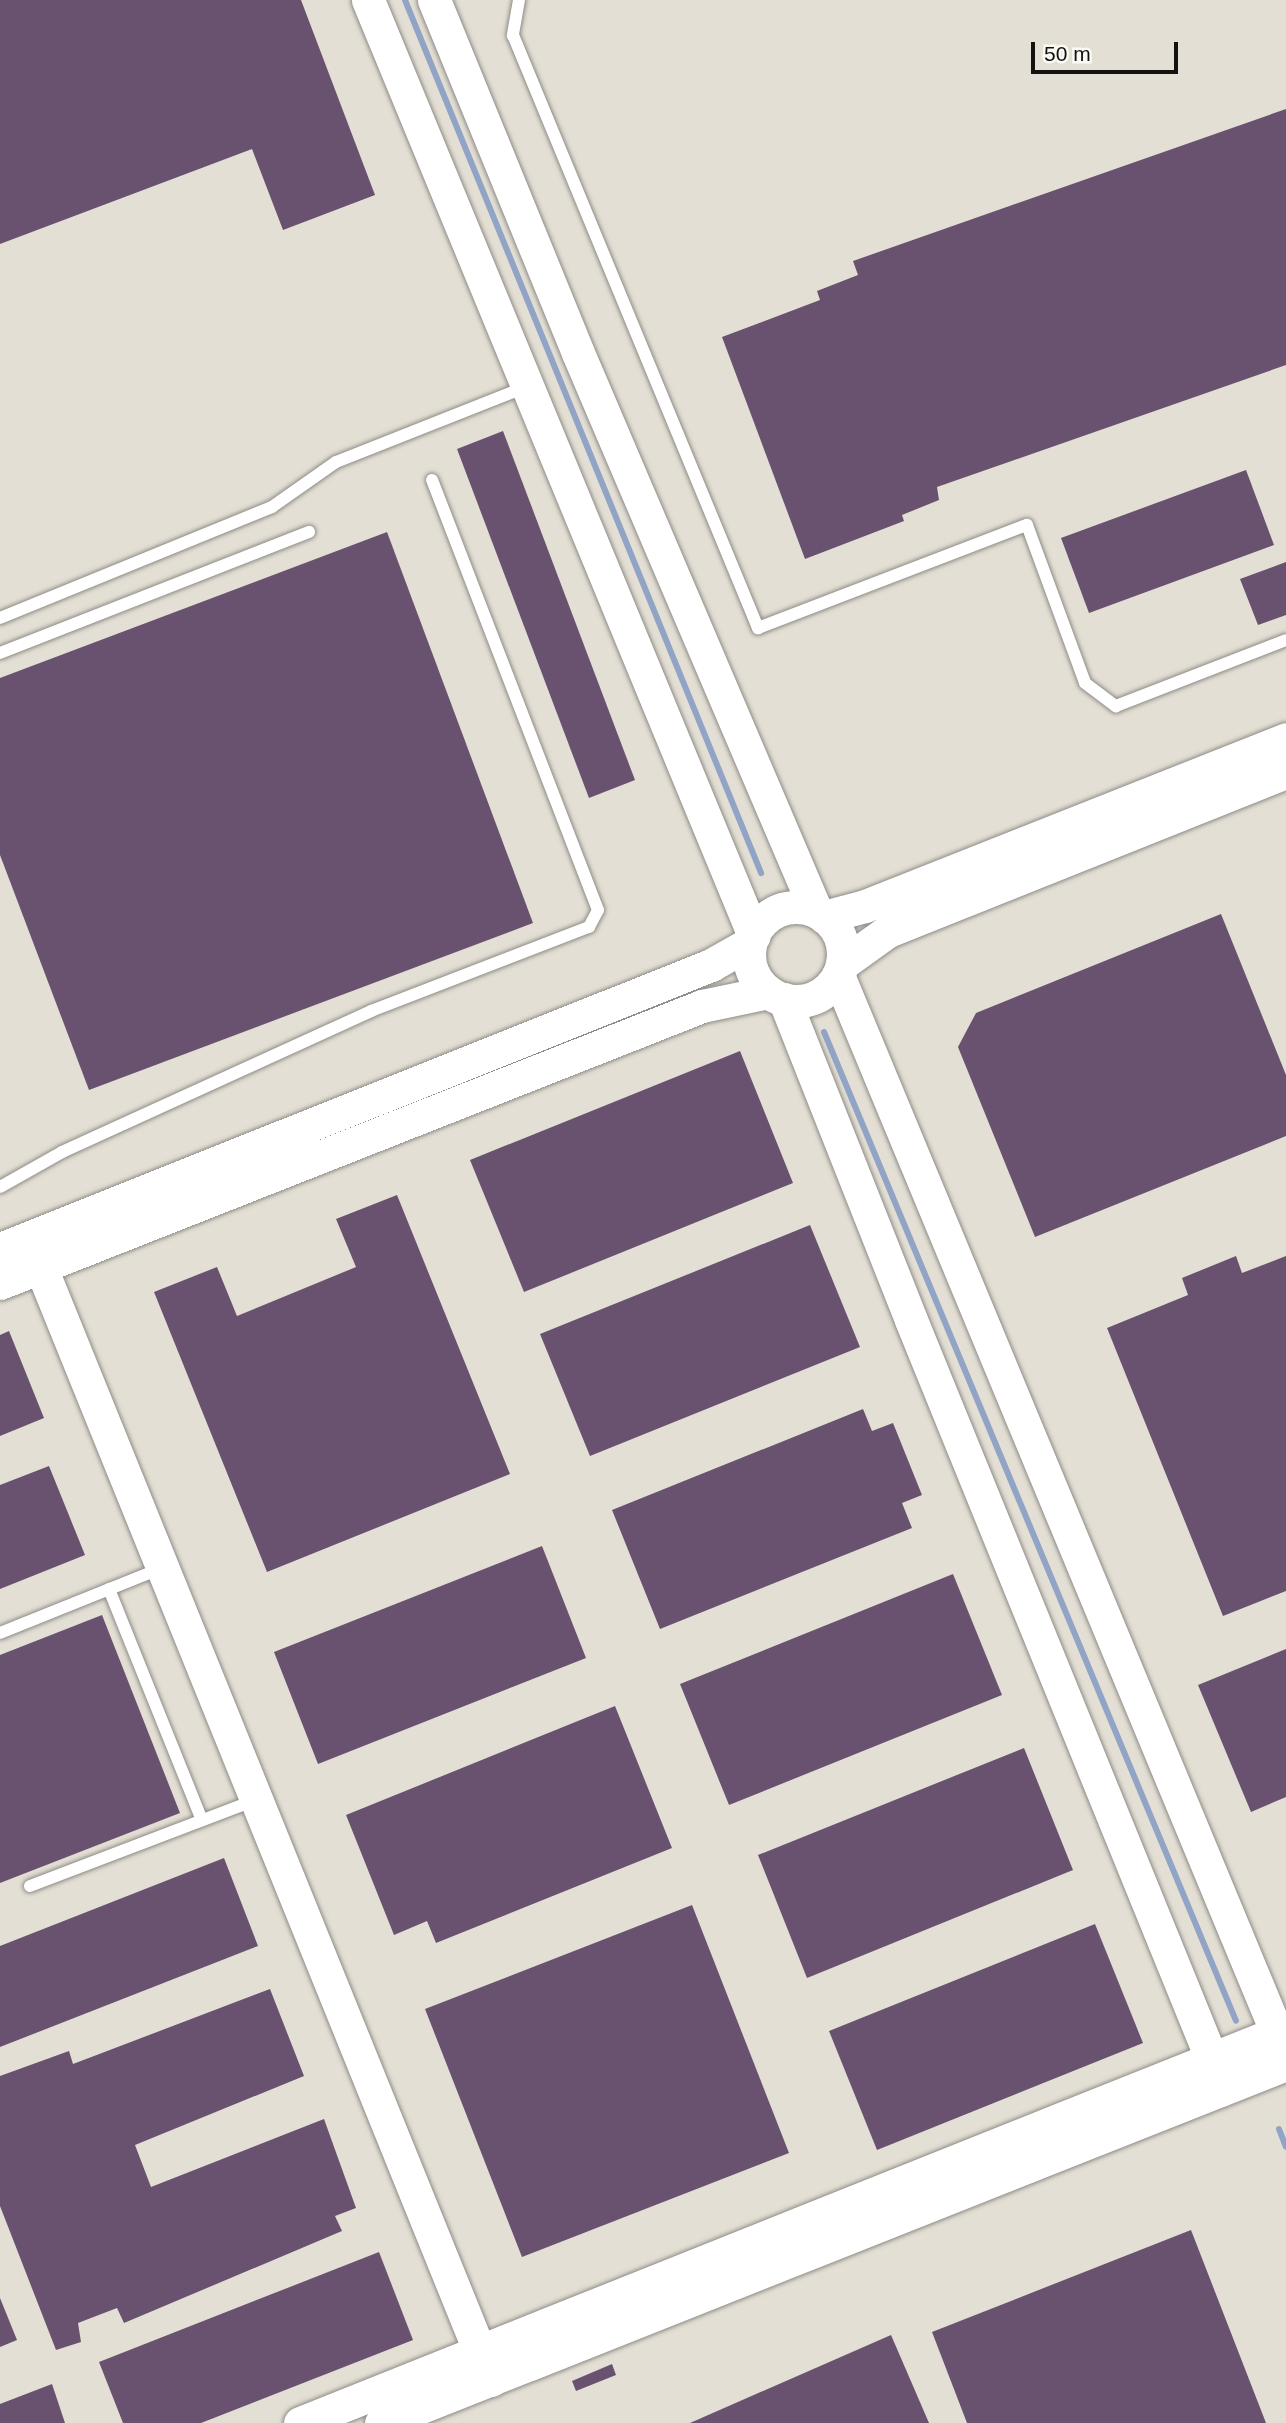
<!DOCTYPE html>
<style>
body{margin:0}
#map{position:relative;width:1286px;height:2423px;overflow:hidden;background:#eeece7;font-family:Helvetica,sans-serif}
div>[style]{position:absolute}
[style*='--x']{left:calc(var(--x)*1px);top:calc(var(--y)*1px);width:calc(var(--w)*1px);rotate:calc(var(--a)*1deg)}
.built>*{inset:0;background:#e4dfd4}
.stream>*{height:6px;margin:-3px;padding:0 3px;transform-origin:3px;border-radius:3px;background:#91a4c5}
.building>*{inset:0;background:#685270}
.roads{filter:drop-shadow(0 0 2px #8d8b87) drop-shadow(0 0 2px #8d8b87)}
.lane>*{height:12px;margin:-6px;padding:0 6px;transform-origin:6px;border-radius:6px;background:#fff}
.secondary>*{height:33px;margin:-16.5px;padding:0 16.5px;transform-origin:16.5px;border-radius:16.5px;background:#fff}
.secondary>.ring{margin:-16.5px;padding:0;box-sizing:content-box;background:none;border:33px solid #fff;border-radius:50%}
span{translate:-50% -50%;white-space:nowrap;text-align:center;line-height:1.15;-webkit-text-stroke:7px #fbf9f4;paint-order:stroke}
.scale{position:absolute;left:1031px;top:42px;width:147px;height:32px;box-sizing:border-box;border:4px solid #121110;border-top:0;padding-left:9px;font-size:21px;line-height:24px;white-space:nowrap;color:#121110;-webkit-text-stroke:5px #fbf9f4;paint-order:stroke}
</style>
<div id="map">
<div class="built">
<i style="clip-path:polygon(0 0,1286px 0,1286px 2423px,0 2423px)"></i>
</div>
<div class="stream">
<i style="--x:405;--y:0;--w:943;--a:67.81"></i>
<i style="--x:824;--y:1032;--w:1071;--a:67.38"></i>
<i style="--x:1279;--y:2129;--w:19;--a:69"></i>
</div>
<div class="building">
<i style="clip-path:polygon(0 0,301px 0,375px 195px,283px 230px,252px 149px,0 244px)"></i>
<i style="clip-path:polygon(1286px 109px,1286px 365px,937px 487px,939px 500px,902px 515px,904px 521px,805px 559px,722px 337px,820px 300px,817px 291px,858px 275px,853px 261px)"></i>
<i style="clip-path:polygon(503px 431px,635px 780px,589px 798px,457px 449px)"></i>
<i style="clip-path:polygon(1246px 470px,1274px 545px,1089px 613px,1061px 538px)"></i>
<i style="clip-path:polygon(387px 532px,533px 923px,89px 1090px,0 855px,0 678px)"></i>
<i style="clip-path:polygon(1286px 562px,1286px 615px,1258px 625px,1240px 579px)"></i>
<i style="clip-path:polygon(1221px 914px,1286px 1075px,1286px 1136px,1035px 1237px,958px 1047px,976px 1013px)"></i>
<i style="clip-path:polygon(740px 1051px,793px 1183px,524px 1292px,470px 1160px)"></i>
<i style="clip-path:polygon(397px 1195px,510px 1474px,267px 1572px,154px 1292px,217px 1267px,237px 1316px,356px 1267px,336px 1219px)"></i>
<i style="clip-path:polygon(810px 1225px,860px 1347px,590px 1456px,540px 1334px)"></i>
<i style="clip-path:polygon(1236px 1256px,1242px 1273px,1286px 1256px,1286px 1591px,1223px 1616px,1107px 1328px,1188px 1295px,1182px 1278px)"></i>
<i style="clip-path:polygon(9px 1331px,44px 1418px,0 1436px,0 1335px)"></i>
<i style="clip-path:polygon(863px 1409px,872px 1431px,893px 1423px,922px 1495px,902px 1503px,912px 1528px,660px 1629px,612px 1510px)"></i>
<i style="clip-path:polygon(49px 1466px,85px 1555px,0 1589px,0 1485px)"></i>
<i style="clip-path:polygon(542px 1546px,586px 1658px,318px 1764px,274px 1652px)"></i>
<i style="clip-path:polygon(953px 1574px,1002px 1695px,729px 1805px,680px 1684px)"></i>
<i style="clip-path:polygon(102px 1615px,180px 1813px,0 1883px,0 1655px)"></i>
<i style="clip-path:polygon(1286px 1649px,1286px 1797px,1251px 1812px,1198px 1685px)"></i>
<i style="clip-path:polygon(615px 1706px,672px 1848px,436px 1943px,427px 1921px,394px 1935px,346px 1815px)"></i>
<i style="clip-path:polygon(1024px 1748px,1073px 1870px,807px 1978px,758px 1855px)"></i>
<i style="clip-path:polygon(224px 1858px,258px 1946px,0 2047px,0 1946px)"></i>
<i style="clip-path:polygon(692px 1905px,789px 2153px,522px 2257px,425px 2009px)"></i>
<i style="clip-path:polygon(1095px 1924px,1143px 2043px,877px 2150px,829px 2031px)"></i>
<i style="clip-path:polygon(270px 1989px,304px 2076px,135px 2145px,151px 2187px,324px 2119px,356px 2208px,335px 2216px,342px 2231px,124px 2323px,117px 2308px,78px 2323px,81px 2342px,56px 2350px,0 2206px,0 2076px,69px 2051px,73px 2064px)"></i>
<i style="clip-path:polygon(1191px 2230px,1266px 2423px,967px 2423px,932px 2332px)"></i>
<i style="clip-path:polygon(379px 2252px,413px 2340px,201px 2423px,123px 2423px,99px 2362px)"></i>
<i style="clip-path:polygon(0 2298px,17px 2340px,0 2347px)"></i>
<i style="clip-path:polygon(891px 2335px,929px 2423px,690px 2423px)"></i>
<i style="clip-path:polygon(612px 2364px,616px 2375px,576px 2391px,572px 2381px)"></i>
<i style="clip-path:polygon(52px 2384px,65px 2423px,0 2423px,0 2404px)"></i>
</div>
<div class="roads">
<div class="lane">
<i style="--x:519;--y:0;--w:36;--a:100"></i>
<i style="--x:513;--y:35;--w:642;--a:67.55"></i>
<i style="--x:758;--y:628;--w:288;--a:-21"></i>
<i style="--x:1027;--y:525;--w:168;--a:69.8"></i>
<i style="--x:1085;--y:683;--w:39;--a:37"></i>
<i style="--x:1116;--y:706;--w:182;--a:-21.2"></i>
<i style="--x:0;--y:618;--w:294;--a:-22.2"></i>
<i style="--x:272;--y:507;--w:78;--a:-35.1"></i>
<i style="--x:336;--y:462;--w:203;--a:-21.6"></i>
<i style="--x:0;--y:653;--w:332;--a:-21.4"></i>
<i style="--x:0;--y:1187;--w:71;--a:-29.4"></i>
<i style="--x:62;--y:1152;--w:340;--a:-24.5"></i>
<i style="--x:371;--y:1011;--w:234;--a:-21.1"></i>
<i style="--x:589;--y:927;--w:19;--a:-62"></i>
<i style="--x:598;--y:910;--w:461;--a:-111.1"></i>
<i style="--x:109;--y:1589;--w:249;--a:68.1"></i>
<i style="--x:0;--y:1633;--w:175;--a:-21.9"></i>
<i style="--x:30;--y:1886;--w:241;--a:-20.9"></i>
</div>
<div class="secondary">
<i style="--x:368;--y:0;--w:1012;--a:67.59"></i>
<i style="--x:434;--y:0;--w:381;--a:67.8"></i>
<i style="--x:578;--y:353;--w:607;--a:66.9"></i>
<i class="ring" style="left:749px;top:907px;width:61px;height:61px"></i>
<i style="--x:824;--y:917;--w:42;--a:-15"></i>
<i style="--x:865;--y:906;--w:453;--a:-21.6"></i>
<i style="--x:842;--y:964;--w:57;--a:-35.7"></i>
<i style="--x:888;--y:931;--w:429;--a:-21.8"></i>
<i style="--x:838;--y:975;--w:1169;--a:67.47"></i>
<i style="--x:784;--y:999;--w:345;--a:68.4"></i>
<i style="--x:911;--y:1320;--w:799;--a:67.87"></i>
<i style="--x:1212;--y:2060;--w:31;--a:73"></i>
<i style="--x:29;--y:1238;--w:1232;--a:67.97"></i>
<i style="--x:0;--y:1249;--w:766;--a:-21.77"></i>
<i style="--x:711;--y:965;--w:45;--a:-29.4"></i>
<i style="--x:0;--y:1283;--w:755;--a:-21.53"></i>
<i style="--x:702;--y:1006;--w:68;--a:-11.8"></i>
<i style="--x:300;--y:2423;--w:1062;--a:-21.78"></i>
<i style="--x:381;--y:2423;--w:974;--a:-21.64"></i>
</div>
</div>
<div class="scale">50 m</div>
</div>
